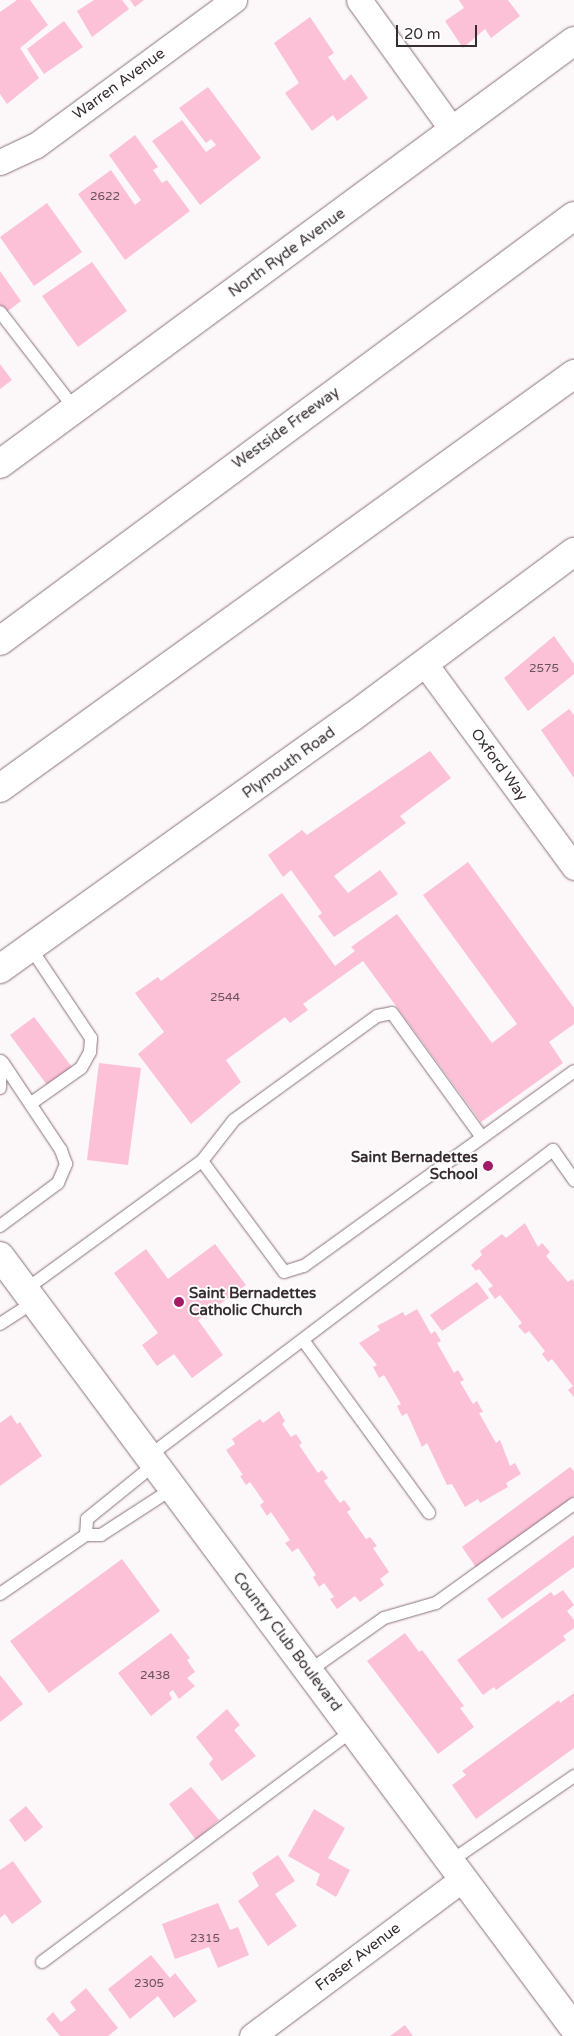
<!DOCTYPE html>
<style>
body{margin:0}
#map{position:relative;width:574px;height:2036px;overflow:hidden;background:#fcf7f9;font-family:"Varela Round",sans-serif}
div>[style]{position:absolute}
[style*='--x']{left:calc(var(--x)*1px);top:calc(var(--y)*1px);width:calc(var(--w)*1px);rotate:calc(var(--a)*1deg)}
.building>*{inset:0;background:#fcc0d7}
.roads{filter:drop-shadow(0 0 1px #89717a) drop-shadow(0 0 1px #89717a)}
.lane>*{height:12px;margin:-6px;padding:0 6px;transform-origin:6px;border-radius:6px;background:#fff}
.street>*{height:25px;margin:-12.5px;padding:0 12.5px;transform-origin:12.5px;border-radius:12.5px;background:#fff}
.secondary>*{height:28px;margin:-14px;padding:0 14px;transform-origin:14px;border-radius:14px;background:#fff}
.highway>*{height:28px;margin:-14px;padding:0 14px;transform-origin:14px;border-radius:14px;background:#fff}
.dots>*{width:14px;height:14px;translate:-50% -50%;box-sizing:border-box;border:2px solid #fff;border-radius:50%}
span{translate:-50% -50%;white-space:nowrap;text-align:center;line-height:1.15;-webkit-text-stroke:4px #fff;paint-order:stroke}
.number-label{font-size:12px;color:#68525a}
.number-label span{-webkit-text-stroke-width:0}
.street-label{font-size:15px;color:#372d31}
.poi-label{font-size:15px;color:#372d31;font-weight:700}
.right{translate:-100% -50%;text-align:right}
.left{translate:0 -50%;text-align:left}
.scale{position:absolute;left:396px;top:25px;width:81px;height:22px;box-sizing:border-box;border:2px solid #372d31;border-top:0;padding-left:6px;font-size:15px;line-height:18px;white-space:nowrap;color:#372d31;-webkit-text-stroke:4px #fff;paint-order:stroke}
</style>
<div id="map">
<div class="building">
<i style="clip-path:polygon(17px 0,30px 0,48px 25px,20px 48px,39px 78px,7px 104px,0 94px,0 12px)"></i>
<i style="clip-path:polygon(94px 0,122px 0,129px 9px,92px 37px,77px 11px)"></i>
<i style="clip-path:polygon(130px 0,144px 0,135px 7px)"></i>
<i style="clip-path:polygon(459px 0,508px 0,520px 16px,491px 38px,485px 29px,463px 48px,445px 21px,464px 8px)"></i>
<i style="clip-path:polygon(310px 17px,334px 53px,328px 57px,344px 81px,351px 74px,368px 98px,337px 121px,333px 115px,312px 131px,285px 93px,299px 83px,274px 43px)"></i>
<i style="clip-path:polygon(64px 21px,83px 47px,44px 74px,27px 49px)"></i>
<i style="clip-path:polygon(208px 87px,261px 158px,200px 205px,152px 141px,182px 120px,206px 152px,216px 145px,211px 139px,206px 143px,179px 108px)"></i>
<i style="clip-path:polygon(135px 135px,158px 167px,153px 170px,162px 183px,167px 180px,190px 211px,125px 260px,78px 194px,111px 170px,135px 205px,141px 200px,109px 155px)"></i>
<i style="clip-path:polygon(47px 203px,82px 252px,34px 286px,0 237px)"></i>
<i style="clip-path:polygon(92px 262px,127px 311px,78px 347px,42px 296px)"></i>
<i style="clip-path:polygon(0 271px,21px 301px,4px 314px,0 308px)"></i>
<i style="clip-path:polygon(0 364px,12px 380px,0 389px)"></i>
<i style="clip-path:polygon(554px 636px,574px 664px,574px 674px,528px 711px,504px 678px)"></i>
<i style="clip-path:polygon(569px 709px,574px 715px,574px 778px,541px 730px)"></i>
<i style="clip-path:polygon(430px 751px,451px 778px,400px 816px,406px 823px,334px 876px,348px 893px,380px 870px,398px 894px,334px 937px,318px 916px,322px 913px,291px 870px,283px 877px,268px 855px,302px 830px,307px 835px)"></i>
<i style="clip-path:polygon(468px 862px,574px 1008px,574px 1024px,549px 1042px,563px 1063px,481px 1122px,363px 961px,303px 1004px,308px 1010px,290px 1023px,285px 1017px,226px 1060px,241px 1082px,191px 1124px,138px 1054px,164px 1032px,135px 993px,158px 977px,161px 981px,282px 893px,335px 966px,355px 951px,351px 947px,397px 914px,492px 1043px,517px 1024px,423px 895px)"></i>
<i style="clip-path:polygon(34px 1017px,72px 1067px,47px 1085px,10px 1035px)"></i>
<i style="clip-path:polygon(99px 1063px,141px 1068px,128px 1165px,87px 1160px)"></i>
<i style="clip-path:polygon(525px 1223px,538px 1247px,542px 1243px,550px 1252px,546px 1256px,568px 1282px,572px 1279px,574px 1282px,574px 1397px,568px 1390px,573px 1386px,552px 1359px,548px 1362px,542px 1354px,545px 1351px,529px 1331px,525px 1334px,518px 1326px,522px 1323px,500px 1295px,495px 1299px,488px 1289px,493px 1286px,479px 1269px,476px 1271px,471px 1265px,482px 1255px,480px 1251px,502px 1234px,506px 1238px)"></i>
<i style="clip-path:polygon(215px 1244px,246px 1285px,198px 1320px,223px 1355px,192px 1378px,174px 1354px,157px 1366px,142px 1345px,158px 1333px,114px 1273px,146px 1249px,168px 1279px)"></i>
<i style="clip-path:polygon(477px 1282px,489px 1298px,442px 1331px,430px 1315px)"></i>
<i style="clip-path:polygon(417px 1309px,431px 1334px,435px 1331px,441px 1341px,437px 1343px,454px 1373px,458px 1370px,464px 1380px,460px 1382px,473px 1404px,477px 1401px,483px 1412px,479px 1413px,496px 1443px,500px 1440px,510px 1466px,515px 1463px,521px 1474px,506px 1483px,508px 1487px,480px 1503px,478px 1499px,465px 1507px,452px 1484px,447px 1485px,427px 1443px,422px 1447px,407px 1413px,402px 1416px,397px 1406px,401px 1404px,384px 1375px,379px 1378px,373px 1367px,377px 1365px,359px 1343px,380px 1330px,377px 1326px,403px 1312px,405px 1316px)"></i>
<i style="clip-path:polygon(279px 1411px,285px 1421px,282px 1424px,291px 1437px,296px 1434px,302px 1443px,299px 1445px,318px 1473px,322px 1470px,328px 1478px,324px 1481px,340px 1503px,344px 1500px,351px 1509px,347px 1512px,366px 1539px,370px 1537px,377px 1546px,373px 1548px,389px 1572px,380px 1579px,384px 1585px,360px 1602px,355px 1596px,337px 1609px,330px 1599px,334px 1597px,324px 1583px,319px 1587px,313px 1577px,316px 1575px,298px 1548px,292px 1552px,285px 1543px,290px 1540px,271px 1512px,267px 1516px,260px 1505px,264px 1502px,250px 1482px,246px 1485px,240px 1476px,243px 1475px,226px 1450px,235px 1444px,232px 1439px,260px 1419px,263px 1423px)"></i>
<i style="clip-path:polygon(11px 1415px,17px 1424px,20px 1422px,42px 1456px,0 1486px,0 1423px)"></i>
<i style="clip-path:polygon(570px 1467px,574px 1471px,574px 1496px,477px 1569px,462px 1547px)"></i>
<i style="clip-path:polygon(574px 1535px,574px 1567px,502px 1619px,487px 1599px)"></i>
<i style="clip-path:polygon(122px 1559px,160px 1611px,49px 1693px,10px 1641px)"></i>
<i style="clip-path:polygon(563px 1590px,574px 1605px,567px 1611px,574px 1620px,574px 1628px,563px 1636px,566px 1640px,496px 1690px,494px 1687px,483px 1695px,457px 1660px,551px 1592px,554px 1596px)"></i>
<i style="clip-path:polygon(171px 1633px,190px 1658px,187px 1660px,195px 1672px,187px 1678px,195px 1686px,179px 1699px,173px 1690px,169px 1693px,172px 1699px,151px 1716px,118px 1673px)"></i>
<i style="clip-path:polygon(405px 1633px,419px 1652px,422px 1650px,464px 1706px,460px 1708px,474px 1727px,438px 1754px,367px 1661px)"></i>
<i style="clip-path:polygon(0 1675px,23px 1704px,0 1722px)"></i>
<i style="clip-path:polygon(574px 1693px,574px 1748px,476px 1819px,452px 1785px,466px 1775px,462px 1771px,559px 1700px,560px 1703px)"></i>
<i style="clip-path:polygon(227px 1709px,240px 1725px,234px 1730px,256px 1756px,222px 1781px,209px 1764px,213px 1759px,196px 1737px)"></i>
<i style="clip-path:polygon(191px 1787px,219px 1820px,196px 1840px,169px 1804px)"></i>
<i style="clip-path:polygon(26px 1806px,43px 1827px,25px 1842px,9px 1820px)"></i>
<i style="clip-path:polygon(314px 1809px,345px 1828px,328px 1858px,350px 1870px,336px 1897px,316px 1885px,320px 1874px,288px 1856px)"></i>
<i style="clip-path:polygon(278px 1855px,295px 1881px,275px 1894px,297px 1926px,268px 1946px,238px 1901px,259px 1886px,252px 1873px)"></i>
<i style="clip-path:polygon(13px 1861px,42px 1902px,12px 1924px,5px 1914px,0 1918px,0 1870px)"></i>
<i style="clip-path:polygon(218px 1903px,230px 1930px,238px 1927px,249px 1955px,218px 1968px,209px 1947px,175px 1959px,162px 1924px)"></i>
<i style="clip-path:polygon(151px 1955px,170px 1978px,175px 1973px,197px 2001px,174px 2018px,158px 1996px,130px 2019px,108px 1989px)"></i>
<i style="clip-path:polygon(86px 1988px,118px 2028px,108px 2036px,60px 2036px,46px 2019px,53px 2012px,61px 2022px,76px 2010px,70px 2002px)"></i>
<i style="clip-path:polygon(405px 2025px,413px 2036px,390px 2036px)"></i>
</div>
<div class="roads">
<div class="lane">
<i style="--x:0;--y:312;--w:123;--a:52.3"></i>
<i style="--x:30;--y:947;--w:110;--a:56.2"></i>
<i style="--x:91;--y:1038;--w:14;--a:94"></i>
<i style="--x:90;--y:1052;--w:18;--a:119"></i>
<i style="--x:81;--y:1068;--w:62;--a:144.8"></i>
<i style="--x:0;--y:1088;--w:27;--a:-88"></i>
<i style="--x:202;--y:1161;--w:138;--a:53.5"></i>
<i style="--x:284;--y:1272;--w:21;--a:-17"></i>
<i style="--x:304;--y:1266;--w:333;--a:-35.8"></i>
<i style="--x:0;--y:1226;--w:72;--a:-36.6"></i>
<i style="--x:58;--y:1183;--w:21;--a:-67"></i>
<i style="--x:66;--y:1164;--w:15;--a:-110"></i>
<i style="--x:61;--y:1150;--w:105;--a:-123.7"></i>
<i style="--x:25;--y:1290;--w:219;--a:-36.1"></i>
<i style="--x:202;--y:1161;--w:52;--a:-52"></i>
<i style="--x:234;--y:1120;--w:177;--a:-36"></i>
<i style="--x:377;--y:1016;--w:15;--a:-11"></i>
<i style="--x:392;--y:1013;--w:152;--a:54.1"></i>
<i style="--x:0;--y:1324;--w:40;--a:-32.9"></i>
<i style="--x:303;--y:1340;--w:214;--a:53.9"></i>
<i style="--x:149;--y:1456;--w:507;--a:-37.14"></i>
<i style="--x:553;--y:1150;--w:37;--a:55"></i>
<i style="--x:86;--y:1535;--w:16;--a:-86"></i>
<i style="--x:87;--y:1519;--w:87;--a:-39"></i>
<i style="--x:0;--y:1594;--w:104;--a:-34.5"></i>
<i style="--x:86;--y:1535;--w:15;--a:0"></i>
<i style="--x:101;--y:1535;--w:85;--a:-32.9"></i>
<i style="--x:309;--y:1671;--w:92;--a:-35.2"></i>
<i style="--x:384;--y:1618;--w:54;--a:-16.1"></i>
<i style="--x:436;--y:1603;--w:170;--a:-35.7"></i>
<i style="--x:451;--y:1861;--w:150;--a:-34.6"></i>
<i style="--x:42;--y:1962;--w:388;--a:-36.7"></i>
</div>
<div class="street">
<i style="--x:359;--y:0;--w:161;--a:54.3"></i>
<i style="--x:0;--y:162;--w:38;--a:-25"></i>
<i style="--x:35;--y:146;--w:247;--a:-36.3"></i>
<i style="--x:425;--y:664;--w:252;--a:53.7"></i>
<i style="--x:252;--y:2036;--w:263;--a:-36.7"></i>
</div>
<div class="secondary">
<i style="--x:0;--y:464;--w:713;--a:-36.39"></i>
<i style="--x:0;--y:969;--w:432;--a:-35.6"></i>
<i style="--x:351;--y:718;--w:278;--a:-36.7"></i>
<i style="--x:0;--y:1256;--w:962;--a:53.37"></i>
</div>
<div class="highway">
<i style="--x:0;--y:641;--w:714;--a:-36.52"></i>
<i style="--x:0;--y:788;--w:708;--a:-35.8"></i>
</div>
</div>
<div class="dots">
<i style="left:488px;top:1166px;background:#a31b66"></i>
<i style="left:179px;top:1302px;background:#a31b66"></i>
</div>
<div class="number-label">
<span style="left:105px;top:197px">2622</span>
<span style="left:544px;top:669px">2575</span>
<span style="left:225px;top:998px">2544</span>
<span style="left:155px;top:1676px">2438</span>
<span style="left:205px;top:1939px">2315</span>
<span style="left:149px;top:1984px">2305</span>
</div>
<div class="street-label">
<span style="left:119px;top:84px;rotate:-36deg">Warren Avenue</span>
<span style="left:287px;top:253px;rotate:-36deg">North Ryde Avenue</span>
<span style="left:286px;top:428px;rotate:-36deg">Westside Freeway</span>
<span style="left:289px;top:763px;rotate:-36deg">Plymouth Road</span>
<span style="left:499px;top:765px;rotate:54deg">Oxford Way</span>
<span style="left:287px;top:1642px;rotate:53deg">Country Club Boulevard</span>
<span style="left:358px;top:1957px;rotate:-37deg">Fraser Avenue</span>
</div>
<div class="poi-label">
<span class="right" style="left:478px;top:1166px">Saint Bernadettes<br>School</span>
<span class="left" style="left:189px;top:1302px">Saint Bernadettes<br>Catholic Church</span>
</div>
<div class="scale">20 m</div>
</div>
